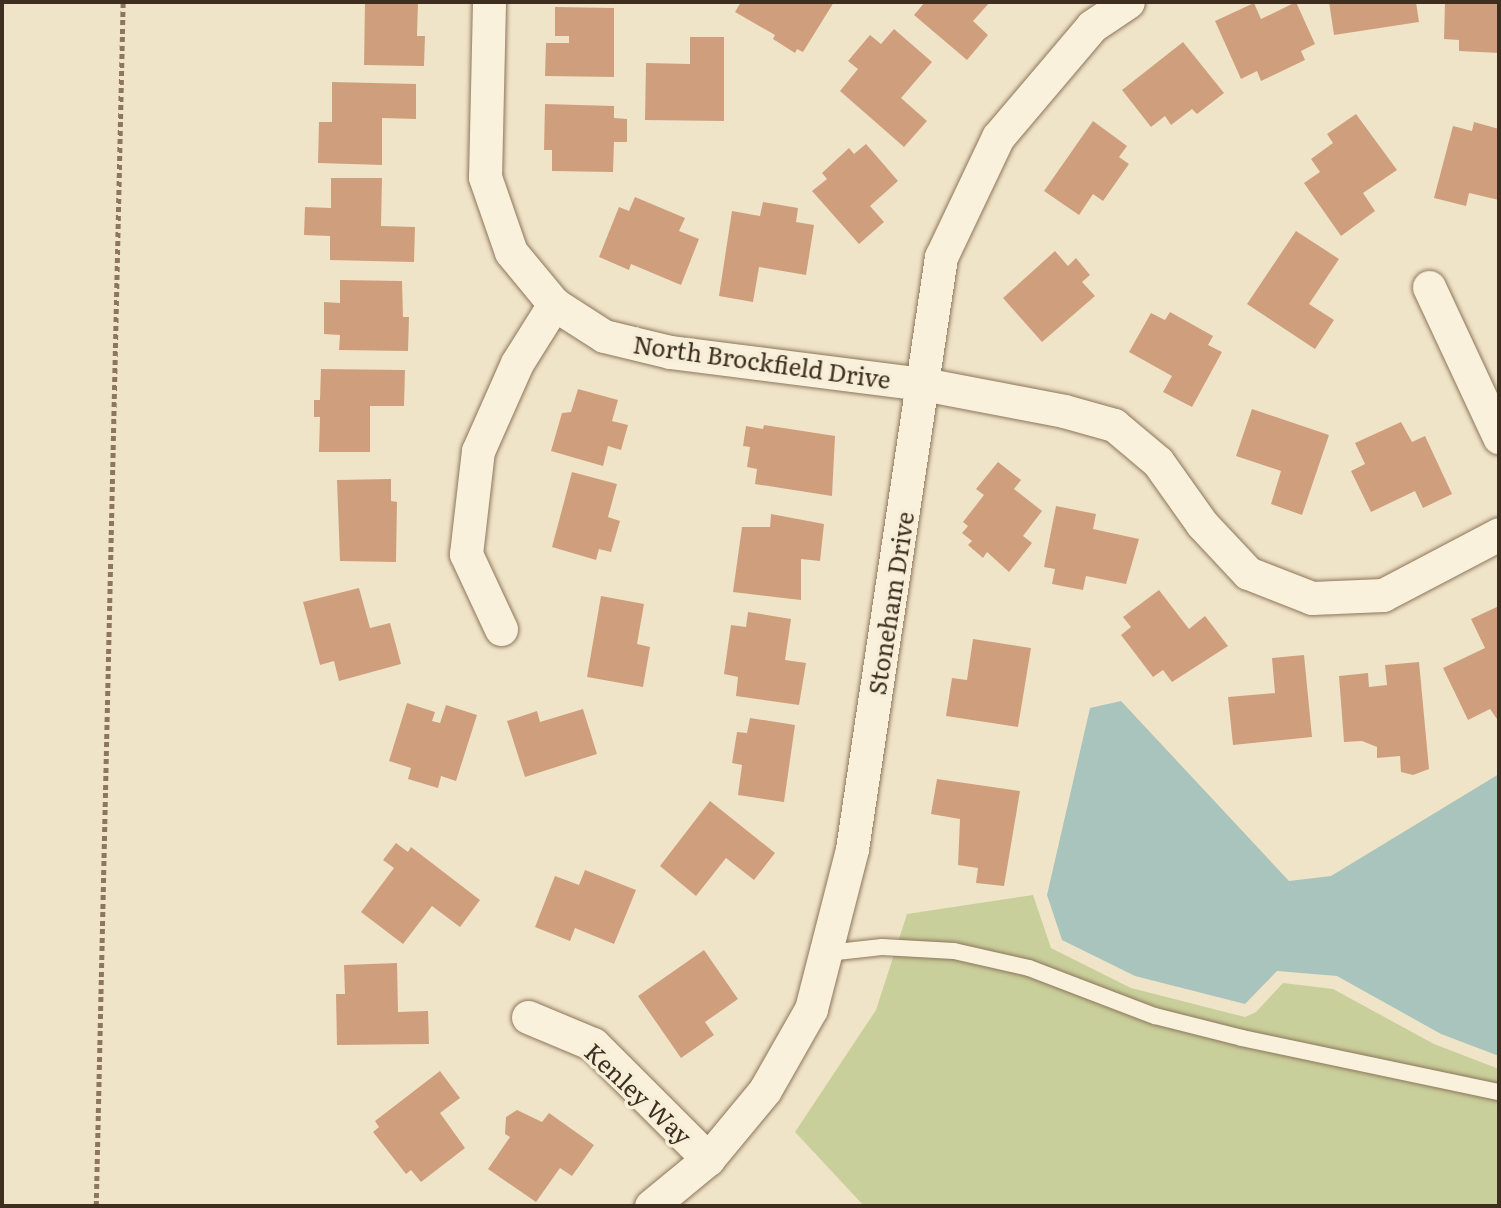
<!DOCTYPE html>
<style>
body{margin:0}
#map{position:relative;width:1501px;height:1208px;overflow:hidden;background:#f0e4c8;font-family:Literata,serif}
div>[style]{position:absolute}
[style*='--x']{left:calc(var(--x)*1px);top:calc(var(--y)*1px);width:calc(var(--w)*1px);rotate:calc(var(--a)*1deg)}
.green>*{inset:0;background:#c9cf9b}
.water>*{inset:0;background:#a9c4bc}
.building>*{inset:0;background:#cf9f7d}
.path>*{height:4.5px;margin-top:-2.25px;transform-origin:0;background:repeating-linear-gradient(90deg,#8d765c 0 5px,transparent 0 8.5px)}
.roads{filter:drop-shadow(0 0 2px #8d765c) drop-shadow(0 0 2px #8d765c)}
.lane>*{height:16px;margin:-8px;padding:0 8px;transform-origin:8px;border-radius:8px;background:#faf1dc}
.street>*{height:33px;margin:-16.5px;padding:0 16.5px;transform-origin:16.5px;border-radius:16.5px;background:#faf1dc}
span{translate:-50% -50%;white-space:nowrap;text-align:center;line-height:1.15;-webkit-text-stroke:7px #f7eed8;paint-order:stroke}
.street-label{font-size:24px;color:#3d2e20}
.frame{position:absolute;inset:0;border:4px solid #3d2e20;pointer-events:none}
</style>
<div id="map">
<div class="green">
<i style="clip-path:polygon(1033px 895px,1051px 948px,1131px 988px,1245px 1017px,1256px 1012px,1283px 983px,1333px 989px,1434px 1044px,1499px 1069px,1499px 1206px,864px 1206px,795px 1132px,876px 1010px,907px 914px)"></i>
</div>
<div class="water">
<i style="clip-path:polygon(1121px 701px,1289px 881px,1331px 876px,1499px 774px,1499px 1056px,1441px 1034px,1337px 976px,1277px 971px,1245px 1004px,1135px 976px,1062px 940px,1047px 895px,1090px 708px)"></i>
</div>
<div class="building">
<i style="clip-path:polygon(365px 2px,418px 2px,417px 36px,425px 36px,424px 66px,364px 65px)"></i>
<i style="clip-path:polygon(741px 2px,834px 2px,803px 52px,797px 49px,795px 53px,773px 39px,775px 35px,735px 12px)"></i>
<i style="clip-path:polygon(925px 2px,990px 2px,973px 21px,988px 35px,967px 60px,914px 15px)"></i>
<i style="clip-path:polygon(1296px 2px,1315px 44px,1301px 51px,1305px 60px,1261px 81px,1257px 71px,1241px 79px,1215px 21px,1254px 3px,1261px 19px)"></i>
<i style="clip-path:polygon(1329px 2px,1416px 2px,1419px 22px,1334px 35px)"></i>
<i style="clip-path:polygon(1445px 2px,1499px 2px,1499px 53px,1459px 51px,1459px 40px,1444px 39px)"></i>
<i style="clip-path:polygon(555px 7px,614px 8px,614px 77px,545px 76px,546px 43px,569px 43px,569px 36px,555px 36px)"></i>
<i style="clip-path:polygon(894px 29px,932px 62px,901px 98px,927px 121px,904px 147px,840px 91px,858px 69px,848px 61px,870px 35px,881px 44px)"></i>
<i style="clip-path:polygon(690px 37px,724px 37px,724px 121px,645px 120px,646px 63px,690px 64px)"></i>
<i style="clip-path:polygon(1183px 42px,1224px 93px,1197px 114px,1192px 109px,1171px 125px,1165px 116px,1151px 127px,1122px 90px)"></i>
<i style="clip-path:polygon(332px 82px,416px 84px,416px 119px,382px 118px,382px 165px,318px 163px,319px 122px,332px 122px)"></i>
<i style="clip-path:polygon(545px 104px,614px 106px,614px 118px,627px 119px,627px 142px,614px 142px,613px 172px,552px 171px,552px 150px,544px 150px)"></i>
<i style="clip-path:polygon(1356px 114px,1397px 170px,1363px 193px,1375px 211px,1341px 236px,1304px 183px,1320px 172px,1311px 159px,1333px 143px,1327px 134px)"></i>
<i style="clip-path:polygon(1093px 121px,1127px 146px,1119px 157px,1129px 164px,1103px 201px,1093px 194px,1079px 215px,1044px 191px)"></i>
<i style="clip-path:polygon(1474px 122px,1499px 129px,1499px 200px,1469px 193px,1466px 206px,1434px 198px,1453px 126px,1472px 131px)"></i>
<i style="clip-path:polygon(866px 144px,898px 181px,870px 206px,884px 222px,859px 244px,812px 191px,827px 179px,822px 173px,849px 148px,854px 154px)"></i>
<i style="clip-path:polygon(331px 178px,382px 178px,381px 226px,415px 227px,414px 262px,330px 260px,330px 236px,304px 235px,305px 207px,331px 208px)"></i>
<i style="clip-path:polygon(635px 197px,685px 218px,679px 231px,699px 239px,681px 285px,631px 264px,629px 270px,599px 257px,619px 207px,629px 211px)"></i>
<i style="clip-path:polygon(763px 202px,798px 208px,796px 222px,814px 225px,806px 275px,759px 267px,753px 302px,719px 296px,732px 211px,760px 216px)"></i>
<i style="clip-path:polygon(1296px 231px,1339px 259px,1309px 304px,1334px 320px,1315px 349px,1247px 304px)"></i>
<i style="clip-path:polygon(1055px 251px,1068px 266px,1076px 258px,1090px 275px,1082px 282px,1095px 296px,1042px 342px,1003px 298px)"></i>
<i style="clip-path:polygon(340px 280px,402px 281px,403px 317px,409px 317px,408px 351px,339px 350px,340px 335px,324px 334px,324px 302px,340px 303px)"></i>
<i style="clip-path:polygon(1170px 312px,1213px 336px,1208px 345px,1222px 352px,1192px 407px,1163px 392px,1172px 376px,1129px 352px,1151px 313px,1165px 320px)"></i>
<i style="clip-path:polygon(321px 369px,405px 370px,404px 406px,370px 406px,370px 452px,319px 452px,320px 417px,314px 417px,314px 400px,320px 400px)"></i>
<i style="clip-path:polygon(578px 389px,618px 400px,612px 421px,628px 425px,621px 450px,608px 446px,603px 466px,551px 451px,562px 413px,571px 412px)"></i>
<i style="clip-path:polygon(1252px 409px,1329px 435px,1302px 515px,1271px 504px,1281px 471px,1236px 456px)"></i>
<i style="clip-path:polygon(1401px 422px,1412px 442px,1425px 436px,1452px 494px,1423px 508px,1415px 491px,1371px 512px,1351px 471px,1365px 464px,1355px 443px)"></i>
<i style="clip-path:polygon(764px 425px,835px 436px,832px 496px,755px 484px,757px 469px,747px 467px,750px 447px,743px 446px,746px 426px,763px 429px)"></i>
<i style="clip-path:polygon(998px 462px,1021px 480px,1014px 489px,1042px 511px,1023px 536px,1032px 543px,1009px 572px,987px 552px,983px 558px,968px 545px,972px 541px,962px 533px,968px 526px,963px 522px,984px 495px,976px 489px)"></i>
<i style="clip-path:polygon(572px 472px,617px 484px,608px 517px,620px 521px,611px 552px,599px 549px,596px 560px,552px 547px)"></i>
<i style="clip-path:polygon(391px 479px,391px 501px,397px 502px,396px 562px,340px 561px,337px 480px)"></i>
<i style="clip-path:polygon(1056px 506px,1096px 514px,1093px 529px,1139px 539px,1126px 584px,1086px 576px,1083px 590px,1052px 584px,1055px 569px,1044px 567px)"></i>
<i style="clip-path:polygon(771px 514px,824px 524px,820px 561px,801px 559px,801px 600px,733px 592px,742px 527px,770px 527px)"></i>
<i style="clip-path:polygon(359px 588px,370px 628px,390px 623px,401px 664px,339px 681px,334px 661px,320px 665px,303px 602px)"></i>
<i style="clip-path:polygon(1159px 590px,1189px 629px,1205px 616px,1228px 646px,1172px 682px,1163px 670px,1153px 677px,1121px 635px,1131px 627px,1123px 617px)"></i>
<i style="clip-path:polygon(601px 596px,644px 604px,637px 644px,650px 647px,643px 687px,587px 677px)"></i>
<i style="clip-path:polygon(1499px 606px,1499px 722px,1490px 709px,1468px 720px,1443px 668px,1485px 648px,1471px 619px)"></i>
<i style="clip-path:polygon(748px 612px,791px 619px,785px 660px,806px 663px,799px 705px,736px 696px,738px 677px,724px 674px,731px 625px,746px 627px)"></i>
<i style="clip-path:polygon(973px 639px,1031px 648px,1018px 727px,946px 716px,952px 678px,967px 680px)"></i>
<i style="clip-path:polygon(1304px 655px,1312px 737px,1233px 745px,1228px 697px,1275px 693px,1272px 658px)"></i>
<i style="clip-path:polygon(1419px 662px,1429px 769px,1413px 775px,1401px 772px,1400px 756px,1377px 758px,1377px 747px,1362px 741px,1344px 742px,1339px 676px,1368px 673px,1369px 687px,1387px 685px,1385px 665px)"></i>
<i style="clip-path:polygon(407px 703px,435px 712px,432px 721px,440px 723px,446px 705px,477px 715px,456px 781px,441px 776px,438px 788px,408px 779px,411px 768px,389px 761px)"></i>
<i style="clip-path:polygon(583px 709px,597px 754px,525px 777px,507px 721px,537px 711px,540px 722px)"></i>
<i style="clip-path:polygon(750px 718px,795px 725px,784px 802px,738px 795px,742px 765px,732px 763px,737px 732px,747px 733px)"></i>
<i style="clip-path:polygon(937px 779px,1020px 791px,1004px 886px,976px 883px,978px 868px,958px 865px,960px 819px,931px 814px)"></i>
<i style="clip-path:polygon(710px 801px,775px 853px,754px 880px,726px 858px,696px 896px,660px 866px)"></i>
<i style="clip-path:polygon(396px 843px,408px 852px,411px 847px,480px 900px,460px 927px,432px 906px,403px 944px,361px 912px,394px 868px,383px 860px)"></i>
<i style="clip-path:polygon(585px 870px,636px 890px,614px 944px,575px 928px,570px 941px,535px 927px,555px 876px,579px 885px)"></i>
<i style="clip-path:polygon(704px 950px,738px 999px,705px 1022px,714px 1035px,681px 1058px,638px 996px)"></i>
<i style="clip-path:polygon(397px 963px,398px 1012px,428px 1011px,429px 1044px,337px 1045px,336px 994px,345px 994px,344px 965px)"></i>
<i style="clip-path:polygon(440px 1071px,460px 1098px,440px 1113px,465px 1148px,421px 1182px,411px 1170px,406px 1174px,373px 1132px,379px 1127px,375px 1121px)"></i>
<i style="clip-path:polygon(517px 1110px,542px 1122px,549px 1113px,594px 1145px,572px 1176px,560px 1168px,536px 1202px,488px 1169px,510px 1137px,505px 1134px,506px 1117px)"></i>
</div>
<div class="path">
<i style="--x:96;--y:1206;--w:1204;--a:-88.72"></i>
</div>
<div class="roads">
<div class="lane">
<i style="--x:828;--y:953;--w:54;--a:-6.3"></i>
<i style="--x:882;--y:947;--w:72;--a:3.2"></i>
<i style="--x:954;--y:951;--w:77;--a:12.8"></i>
<i style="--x:1029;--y:968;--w:135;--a:20.9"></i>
<i style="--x:1155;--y:1016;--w:90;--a:14.2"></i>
<i style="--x:1242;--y:1038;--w:263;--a:11.9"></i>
</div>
<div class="street">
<i style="--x:489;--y:2;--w:175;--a:91.3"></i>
<i style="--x:485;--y:177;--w:79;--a:70.9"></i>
<i style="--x:511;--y:252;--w:67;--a:50.4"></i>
<i style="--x:554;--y:304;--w:59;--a:32.6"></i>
<i style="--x:604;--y:336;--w:68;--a:13.6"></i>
<i style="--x:670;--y:352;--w:255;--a:7.2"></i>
<i style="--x:923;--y:384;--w:144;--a:10.8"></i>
<i style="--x:1064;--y:411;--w:52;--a:15.6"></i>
<i style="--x:1114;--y:425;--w:57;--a:40.1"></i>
<i style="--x:1158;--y:462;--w:76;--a:54.6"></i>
<i style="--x:1202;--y:524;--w:67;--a:46.8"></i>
<i style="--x:1248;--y:573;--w:69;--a:21.3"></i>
<i style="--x:1312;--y:598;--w:71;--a:-2.4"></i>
<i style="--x:1383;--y:595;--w:131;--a:-27.7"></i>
<i style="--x:1429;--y:287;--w:166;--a:65"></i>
<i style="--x:501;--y:629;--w:83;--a:-115"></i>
<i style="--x:466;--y:554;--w:104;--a:-83.4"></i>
<i style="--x:478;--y:451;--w:96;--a:-66.1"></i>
<i style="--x:517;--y:363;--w:70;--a:-57.9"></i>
<i style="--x:528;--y:1017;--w:70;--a:22.6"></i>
<i style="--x:593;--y:1044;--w:163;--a:45"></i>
<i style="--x:651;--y:1206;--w:74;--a:-39.5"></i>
<i style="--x:708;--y:1159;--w:89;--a:-50.4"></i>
<i style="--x:765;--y:1090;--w:93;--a:-60.4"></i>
<i style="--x:811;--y:1009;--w:165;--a:-75.6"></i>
<i style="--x:852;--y:849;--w:599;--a:-81.45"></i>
<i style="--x:941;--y:257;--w:133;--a:-64.6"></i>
<i style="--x:998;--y:137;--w:145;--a:-49.7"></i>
<i style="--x:1092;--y:26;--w:43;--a:-33.7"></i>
</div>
</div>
<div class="street-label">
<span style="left:762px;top:361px;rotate:8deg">North Brockfield Drive</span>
<span style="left:890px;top:603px;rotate:-81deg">Stoneham Drive</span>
<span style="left:639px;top:1093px;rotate:43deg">Kenley Way</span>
</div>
<div class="frame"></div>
</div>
